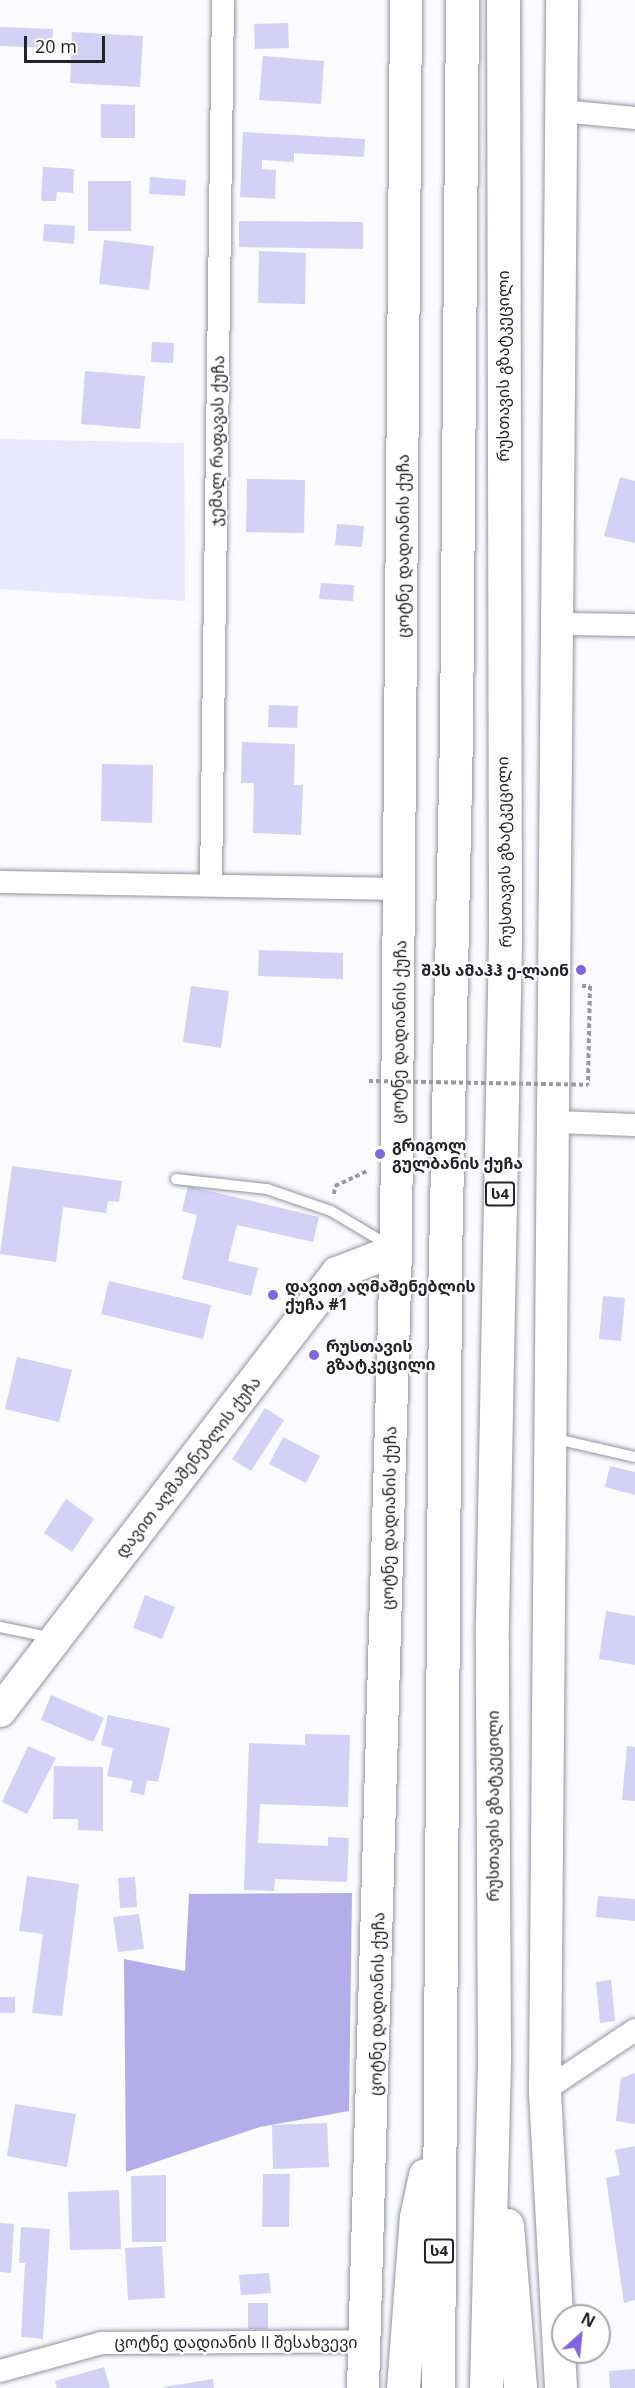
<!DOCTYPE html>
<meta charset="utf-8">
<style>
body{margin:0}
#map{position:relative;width:635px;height:2388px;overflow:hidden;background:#fafaff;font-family:"Open Sans","Noto Sans Georgian",sans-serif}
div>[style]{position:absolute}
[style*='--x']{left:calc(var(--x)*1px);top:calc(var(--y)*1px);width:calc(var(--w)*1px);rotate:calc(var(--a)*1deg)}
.green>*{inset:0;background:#eae8fd}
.forest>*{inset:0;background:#b4adea}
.building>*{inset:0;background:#d4d0f6}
.path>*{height:4px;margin-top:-2px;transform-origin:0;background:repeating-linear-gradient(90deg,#99999e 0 4.5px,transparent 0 7.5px)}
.roads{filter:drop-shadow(0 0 2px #9594a0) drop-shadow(0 0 2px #9594a0)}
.lane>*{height:10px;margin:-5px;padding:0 5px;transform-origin:5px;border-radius:5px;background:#fff}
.street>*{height:22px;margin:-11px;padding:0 11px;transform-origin:11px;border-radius:11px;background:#fff}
.secondary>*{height:32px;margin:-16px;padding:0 16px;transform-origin:16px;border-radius:16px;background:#fff}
.highway>*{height:33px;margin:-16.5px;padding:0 16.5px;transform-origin:16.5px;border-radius:16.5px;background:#fff}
.path-bridge>*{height:4px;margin-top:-2px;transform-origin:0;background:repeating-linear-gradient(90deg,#99999e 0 4.5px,transparent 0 7.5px)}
.dots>*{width:16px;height:16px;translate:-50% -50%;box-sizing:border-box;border:3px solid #fff;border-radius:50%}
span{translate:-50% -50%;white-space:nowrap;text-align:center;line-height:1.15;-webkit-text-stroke:4.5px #fff;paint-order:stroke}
.shield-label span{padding:2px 4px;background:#fff;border:2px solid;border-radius:4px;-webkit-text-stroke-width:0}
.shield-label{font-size:15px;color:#232327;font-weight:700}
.street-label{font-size:16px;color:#232327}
.poi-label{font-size:16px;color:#232327;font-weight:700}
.right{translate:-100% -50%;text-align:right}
.left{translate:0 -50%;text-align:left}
.north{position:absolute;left:551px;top:2304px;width:60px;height:60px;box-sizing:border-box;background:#fff;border:2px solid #a7a7a9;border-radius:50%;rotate:27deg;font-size:16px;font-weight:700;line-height:24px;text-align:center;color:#232327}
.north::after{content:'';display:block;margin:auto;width:21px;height:27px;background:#8065e1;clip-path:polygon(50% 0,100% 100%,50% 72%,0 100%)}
.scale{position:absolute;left:24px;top:36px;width:81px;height:27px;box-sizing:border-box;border:3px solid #232327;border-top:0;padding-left:8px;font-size:18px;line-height:21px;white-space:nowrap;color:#232327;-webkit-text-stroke:4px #fff;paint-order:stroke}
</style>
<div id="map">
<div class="green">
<i style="clip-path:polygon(0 439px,184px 443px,185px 601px,0 589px)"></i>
</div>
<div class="forest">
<i style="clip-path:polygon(352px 1893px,349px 2111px,260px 2127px,126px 2172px,124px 1959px,185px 1971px,189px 1894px)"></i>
</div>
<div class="building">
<i style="clip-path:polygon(288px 23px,289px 48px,255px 49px,254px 24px)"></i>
<i style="clip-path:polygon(0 27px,53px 29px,52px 48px,0 46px)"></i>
<i style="clip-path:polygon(72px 32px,143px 36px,140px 87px,70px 83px)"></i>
<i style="clip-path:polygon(263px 56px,324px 61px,321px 104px,259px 100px)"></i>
<i style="clip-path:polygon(101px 104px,135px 105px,135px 138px,101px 138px)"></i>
<i style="clip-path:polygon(243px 132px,365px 139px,364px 157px,294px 153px,294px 162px,262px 160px,262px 169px,276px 170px,275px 199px,240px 197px)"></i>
<i style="clip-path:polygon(43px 167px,74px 169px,73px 193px,57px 192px,56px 201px,41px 201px)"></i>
<i style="clip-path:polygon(150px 177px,186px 180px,185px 196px,149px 194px)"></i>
<i style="clip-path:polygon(88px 181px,131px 181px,131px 231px,88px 231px)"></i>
<i style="clip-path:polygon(239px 221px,363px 222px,363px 249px,239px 247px)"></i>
<i style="clip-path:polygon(44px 224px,75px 226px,74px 244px,43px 241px)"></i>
<i style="clip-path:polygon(104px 240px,154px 246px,149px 290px,99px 284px)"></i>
<i style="clip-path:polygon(259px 251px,306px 253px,305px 304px,258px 303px)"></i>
<i style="clip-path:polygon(152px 342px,174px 343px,173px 363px,151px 362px)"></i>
<i style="clip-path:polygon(85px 371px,145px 376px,140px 429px,81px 424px)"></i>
<i style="clip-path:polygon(620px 477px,635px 481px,635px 543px,604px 536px)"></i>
<i style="clip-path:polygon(247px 479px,305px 480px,304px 533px,246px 532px)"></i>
<i style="clip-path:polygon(337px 524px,364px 526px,362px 547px,335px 545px)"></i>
<i style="clip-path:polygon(321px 583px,354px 585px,353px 601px,319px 599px)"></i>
<i style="clip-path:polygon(269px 705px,298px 706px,297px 728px,268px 727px)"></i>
<i style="clip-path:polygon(242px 742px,295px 744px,294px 785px,303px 785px,301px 835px,253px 833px,254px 783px,241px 783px)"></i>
<i style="clip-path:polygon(102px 764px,153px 765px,152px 823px,101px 821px)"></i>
<i style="clip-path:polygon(259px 950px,343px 953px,343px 979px,258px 976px)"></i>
<i style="clip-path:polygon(191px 986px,229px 991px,221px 1048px,183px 1042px)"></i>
<i style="clip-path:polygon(12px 1166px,122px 1181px,119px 1202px,108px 1201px,106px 1213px,63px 1207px,56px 1262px,0 1254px)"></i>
<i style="clip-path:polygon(188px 1186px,319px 1217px,313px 1242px,237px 1225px,228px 1261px,258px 1268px,251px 1296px,182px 1279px,197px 1215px,182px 1211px)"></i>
<i style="clip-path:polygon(109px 1281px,211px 1305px,203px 1339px,101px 1314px)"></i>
<i style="clip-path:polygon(603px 1296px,625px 1298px,621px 1341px,599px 1339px)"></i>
<i style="clip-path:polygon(17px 1357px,72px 1370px,59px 1422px,5px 1409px)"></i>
<i style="clip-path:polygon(265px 1408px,284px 1420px,251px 1471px,232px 1459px)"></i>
<i style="clip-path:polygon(283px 1437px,320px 1456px,306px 1483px,269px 1464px)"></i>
<i style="clip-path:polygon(610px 1466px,635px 1472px,635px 1495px,605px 1487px)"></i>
<i style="clip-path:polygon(66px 1499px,94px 1519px,72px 1552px,44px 1533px)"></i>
<i style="clip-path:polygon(145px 1595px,175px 1607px,162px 1639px,133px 1628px)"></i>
<i style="clip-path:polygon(606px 1611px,635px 1616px,635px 1665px,599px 1659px)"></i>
<i style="clip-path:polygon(51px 1695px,104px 1718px,93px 1742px,41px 1720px)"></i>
<i style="clip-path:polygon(108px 1715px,170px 1728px,158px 1782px,147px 1780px,144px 1795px,130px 1792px,133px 1781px,107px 1776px,113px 1748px,101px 1745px)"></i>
<i style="clip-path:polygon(305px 1734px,350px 1735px,348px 1807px,260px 1804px,258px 1843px,328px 1846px,328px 1837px,349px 1838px,347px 1882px,275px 1879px,274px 1891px,244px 1890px,249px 1743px,305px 1745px)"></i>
<i style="clip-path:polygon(28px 1746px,56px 1758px,27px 1814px,2px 1802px)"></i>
<i style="clip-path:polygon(627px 1746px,635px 1747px,635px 1801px,622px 1800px)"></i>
<i style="clip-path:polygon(54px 1766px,103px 1767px,103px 1831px,78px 1830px,78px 1819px,53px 1819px)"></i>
<i style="clip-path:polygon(27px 1876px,79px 1884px,62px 2016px,32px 2013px,43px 1934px,19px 1931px)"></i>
<i style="clip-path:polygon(135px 1877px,137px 1907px,120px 1908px,118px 1878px)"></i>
<i style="clip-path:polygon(598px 1896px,635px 1899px,635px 1921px,596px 1917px)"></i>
<i style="clip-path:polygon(139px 1914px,144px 1949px,118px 1952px,113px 1917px)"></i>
<i style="clip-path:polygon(611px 1980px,615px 2021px,600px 2023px,596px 1982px)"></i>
<i style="clip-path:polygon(0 1997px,15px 1997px,15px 2013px,0 2013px)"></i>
<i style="clip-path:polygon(635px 2073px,635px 2124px,616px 2121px,621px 2078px)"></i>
<i style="clip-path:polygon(15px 2104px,76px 2114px,67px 2167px,7px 2156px)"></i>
<i style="clip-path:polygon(327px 2123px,329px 2167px,273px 2169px,272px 2125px)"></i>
<i style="clip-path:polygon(635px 2146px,635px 2300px,624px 2303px,606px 2178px,620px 2175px,615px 2150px)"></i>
<i style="clip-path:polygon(263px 2174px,290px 2174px,289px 2227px,262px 2227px)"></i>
<i style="clip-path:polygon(166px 2175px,166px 2242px,132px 2242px,131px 2176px)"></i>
<i style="clip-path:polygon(119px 2190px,121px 2249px,70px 2250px,68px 2192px)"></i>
<i style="clip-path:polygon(0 2223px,14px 2224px,11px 2273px,0 2272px)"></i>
<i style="clip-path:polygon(21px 2227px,50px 2229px,43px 2339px,21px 2337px,25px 2263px,19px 2263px)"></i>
<i style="clip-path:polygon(162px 2246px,165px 2298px,128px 2300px,125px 2248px)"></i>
<i style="clip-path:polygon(269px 2273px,271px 2293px,241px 2295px,239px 2275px)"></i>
<i style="clip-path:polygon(248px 2303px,268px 2303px,268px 2329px,248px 2329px)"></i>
<i style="clip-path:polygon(104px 2367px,110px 2388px,57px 2388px,55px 2381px)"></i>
<i style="clip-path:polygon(635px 2369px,635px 2388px,610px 2388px,609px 2371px)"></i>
<i style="clip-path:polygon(213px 2379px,214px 2388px,164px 2388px,164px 2387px)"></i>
</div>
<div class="path">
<i style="--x:582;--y:986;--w:8;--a:0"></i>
<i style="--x:590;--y:986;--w:99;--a:91.2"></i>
<i style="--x:334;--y:1194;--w:8;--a:-83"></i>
<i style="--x:335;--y:1186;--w:35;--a:-25"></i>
</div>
<div class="roads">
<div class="lane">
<i style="--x:176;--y:1179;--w:92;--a:6.3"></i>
<i style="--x:267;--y:1189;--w:68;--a:19"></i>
<i style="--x:331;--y:1211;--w:69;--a:30.7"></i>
<i style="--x:552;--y:1438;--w:85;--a:12.9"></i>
<i style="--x:0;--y:1627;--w:54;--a:11.7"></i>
</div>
<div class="street">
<i style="--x:562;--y:111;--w:73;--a:5.5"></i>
<i style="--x:561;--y:624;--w:74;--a:0.8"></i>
<i style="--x:0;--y:882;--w:401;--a:1"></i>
<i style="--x:211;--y:883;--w:883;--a:-89.22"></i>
<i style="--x:557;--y:1122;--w:78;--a:2.2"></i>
<i style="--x:545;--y:2090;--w:108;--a:-33.7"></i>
<i style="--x:0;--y:2371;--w:106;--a:-15.4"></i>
<i style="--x:102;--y:2343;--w:266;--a:-0.4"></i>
</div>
<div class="secondary">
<i style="--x:0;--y:1711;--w:553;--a:-52.43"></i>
<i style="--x:337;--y:1273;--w:63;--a:-21.3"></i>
<i style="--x:363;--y:2388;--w:1138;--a:-88.34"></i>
<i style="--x:396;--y:1250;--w:1250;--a:-89.54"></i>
<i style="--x:561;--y:2388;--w:298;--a:-93.1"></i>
<i style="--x:545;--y:2090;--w:2090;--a:-89.53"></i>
</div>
<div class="highway">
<i style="--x:507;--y:2225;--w:164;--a:85.4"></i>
<i style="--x:403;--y:2388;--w:171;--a:-85.7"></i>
<i style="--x:416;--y:2217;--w:43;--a:-77.9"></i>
<i style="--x:438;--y:2388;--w:1129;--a:-89.64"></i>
<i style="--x:445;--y:1259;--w:523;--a:-88.8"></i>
<i style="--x:456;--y:736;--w:736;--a:-89.53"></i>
<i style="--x:486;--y:2388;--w:330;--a:-88.6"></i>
<i style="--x:494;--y:2058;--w:436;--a:-90.3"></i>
<i style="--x:492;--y:1622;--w:684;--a:-88.91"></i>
<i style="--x:505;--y:938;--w:938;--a:-90.12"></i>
</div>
</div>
<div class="path-bridge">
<i style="--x:369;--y:1081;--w:219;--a:1"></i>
</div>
<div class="dots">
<i style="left:581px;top:970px;background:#8065e1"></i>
<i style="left:380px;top:1154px;background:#8065e1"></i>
<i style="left:273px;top:1295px;background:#8065e1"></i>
<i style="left:314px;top:1355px;background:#8065e1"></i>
</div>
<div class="shield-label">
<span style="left:500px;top:1194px">ს4</span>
<span style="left:439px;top:2251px">ს4</span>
</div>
<div class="street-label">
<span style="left:503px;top:366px;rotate:-90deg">რუსთავის გზატკეცილი</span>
<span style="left:217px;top:441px;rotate:-89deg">ჯემალ რაფავას ქუჩა</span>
<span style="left:403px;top:546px;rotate:-90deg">ცოტნე დადიანის ქუჩა</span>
<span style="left:504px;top:852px;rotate:-91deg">რუსთავის გზატკეცილი</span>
<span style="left:399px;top:1032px;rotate:-89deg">ცოტნე დადიანის ქუჩა</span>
<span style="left:188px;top:1467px;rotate:-52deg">დავით აღმაშენებლის ქუჩა</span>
<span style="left:389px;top:1518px;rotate:-89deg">ცოტნე დადიანის ქუჩა</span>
<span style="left:493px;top:1806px;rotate:-90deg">რუსთავის გზატკეცილი</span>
<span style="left:377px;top:2004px;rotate:-89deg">ცოტნე დადიანის ქუჩა</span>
<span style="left:236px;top:2342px">ცოტნე დადიანის II შესახვევი</span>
</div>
<div class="poi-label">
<span class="right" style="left:569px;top:970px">შპს ამაჰჰ ე-ლაინ</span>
<span class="left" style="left:392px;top:1154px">გრიგოლ<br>გულბანის ქუჩა</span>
<span class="left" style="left:285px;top:1295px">დავით აღმაშენებლის<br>ქუჩა #1</span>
<span class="left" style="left:326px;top:1355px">რუსთავის<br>გზატკეცილი</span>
</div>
<div class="north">N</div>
<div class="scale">20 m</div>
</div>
